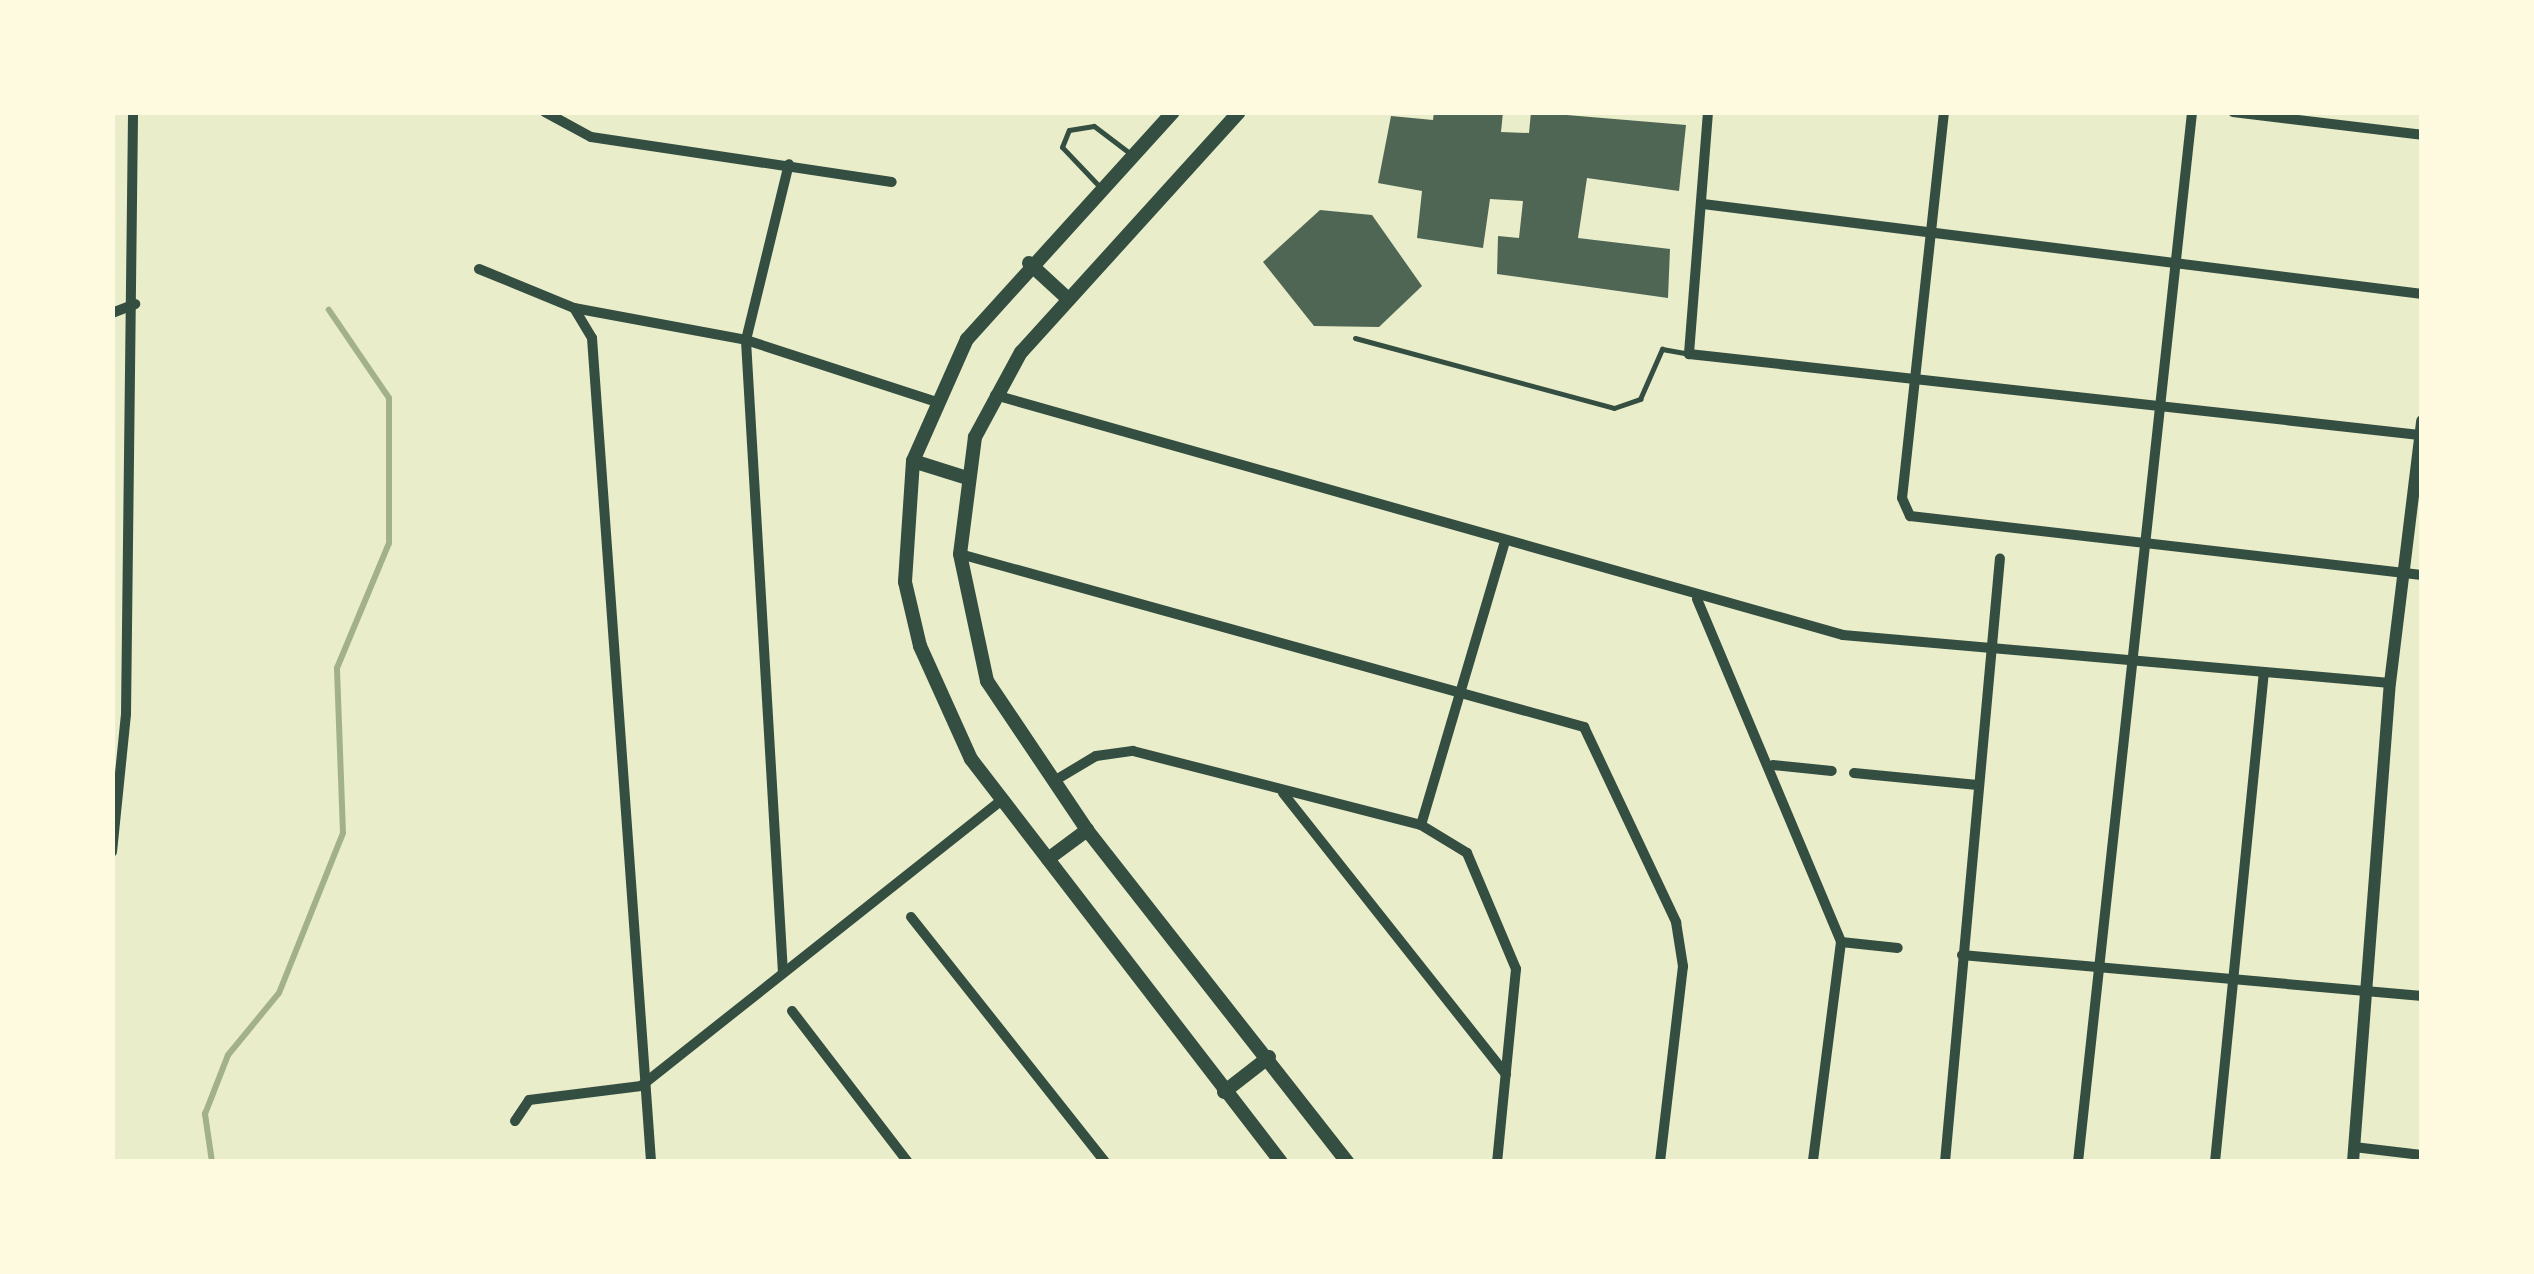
<!DOCTYPE html>
<style>
body{margin:0}
#map{position:relative;width:2534px;height:1274px;overflow:hidden;background:#e9edc9;font-family:"Open Sans",sans-serif}
div>[style]{position:absolute}
[style*='--x']{left:calc(var(--x)*1px);top:calc(var(--y)*1px);width:calc(var(--w)*1px);rotate:calc(var(--a)*1deg)}
.stream>*{height:6px;margin:-3px;padding:0 3px;transform-origin:3px;border-radius:3px;background:#a3b18a}
.building>*{inset:0;background:#4f6655}
.service>*{height:5px;margin:-2.5px;padding:0 2.5px;transform-origin:2.5px;border-radius:2.5px;background:#344e41}
.minor>*{height:10px;margin:-5px;padding:0 5px;transform-origin:5px;border-radius:5px;background:#344e41}
.tertiary>*{height:12px;margin:-6px;padding:0 6px;transform-origin:6px;border-radius:6px;background:#344e41}
.secondary>*{height:14px;margin:-7px;padding:0 7px;transform-origin:7px;border-radius:7px;background:#344e41}
span{translate:-50% -50%;white-space:nowrap;text-align:center;line-height:1.15;-webkit-text-stroke:10px #fefae0;paint-order:stroke}
.frame{position:absolute;inset:0;border:115px solid #fefae0;pointer-events:none}
</style>
<div id="map">
<div class="stream">
<i style="--x:212;--y:1162;--w:49;--a:-98.3"></i>
<i style="--x:205;--y:1114;--w:63;--a:-68.7"></i>
<i style="--x:228;--y:1055;--w:80;--a:-50.6"></i>
<i style="--x:279;--y:993;--w:172;--a:-68.2"></i>
<i style="--x:343;--y:833;--w:165;--a:-92.1"></i>
<i style="--x:337;--y:668;--w:135;--a:-67.4"></i>
<i style="--x:389;--y:543;--w:145;--a:-90"></i>
<i style="--x:389;--y:398;--w:107;--a:-124.3"></i>
</div>
<div class="building">
<i style="clip-path:polygon(1434px 112px,1503px 112px,1501px 132px,1529px 133px,1531px 112px,1686px 125px,1679px 191px,1587px 178px,1578px 238px,1670px 249px,1668px 298px,1497px 274px,1498px 236px,1519px 238px,1523px 201px,1490px 199px,1483px 248px,1417px 238px,1422px 191px,1378px 183px,1391px 116px,1433px 120px)"></i>
<i style="clip-path:polygon(1320px 210px,1372px 215px,1422px 286px,1379px 327px,1314px 326px,1263px 262px)"></i>
</div>
<div class="service">
<i style="--x:1100;--y:187;--w:55;--a:-133.5"></i>
<i style="--x:1062;--y:147;--w:18;--a:-68"></i>
<i style="--x:1069;--y:130;--w:25;--a:-9"></i>
<i style="--x:1094;--y:126;--w:48;--a:37.3"></i>
<i style="--x:1355;--y:338;--w:268;--a:15.1"></i>
<i style="--x:1614;--y:408;--w:28;--a:-19"></i>
<i style="--x:1640;--y:399;--w:55;--a:-66.3"></i>
<i style="--x:1662;--y:349;--w:27;--a:10"></i>
</div>
<div class="minor">
<i style="--x:545;--y:112;--w:52;--a:28.5"></i>
<i style="--x:591;--y:137;--w:304;--a:8.5"></i>
<i style="--x:1708;--y:112;--w:243;--a:94.5"></i>
<i style="--x:1689;--y:354;--w:735;--a:6.32"></i>
<i style="--x:1944;--y:112;--w:388;--a:96.2"></i>
<i style="--x:1902;--y:498;--w:20;--a:66"></i>
<i style="--x:1910;--y:516;--w:515;--a:6.57"></i>
<i style="--x:2233;--y:112;--w:190;--a:6.9"></i>
<i style="--x:1703;--y:204;--w:725;--a:7.13"></i>
<i style="--x:479;--y:269;--w:103;--a:22.3"></i>
<i style="--x:574;--y:308;--w:175;--a:10.5"></i>
<i style="--x:746;--y:340;--w:198;--a:18"></i>
<i style="--x:574;--y:308;--w:35;--a:59"></i>
<i style="--x:592;--y:338;--w:826;--a:85.9"></i>
<i style="--x:112;--y:313;--w:25;--a:-21"></i>
<i style="--x:995;--y:395;--w:881;--a:15.8"></i>
<i style="--x:1843;--y:635;--w:549;--a:5.01"></i>
<i style="--x:960;--y:554;--w:648;--a:15.5"></i>
<i style="--x:1584;--y:727;--w:216;--a:64.7"></i>
<i style="--x:1676;--y:922;--w:45;--a:81"></i>
<i style="--x:1683;--y:966;--w:197;--a:96.7"></i>
<i style="--x:1697;--y:599;--w:372;--a:67.2"></i>
<i style="--x:1841;--y:942;--w:222;--a:97.3"></i>
<i style="--x:1773;--y:765;--w:59;--a:5.8"></i>
<i style="--x:1854;--y:773;--w:124;--a:5.6"></i>
<i style="--x:1054;--y:781;--w:49;--a:-30.8"></i>
<i style="--x:1096;--y:756;--w:37;--a:-8"></i>
<i style="--x:1133;--y:751;--w:297;--a:14.4"></i>
<i style="--x:1421;--y:825;--w:54;--a:31.3"></i>
<i style="--x:1467;--y:853;--w:126;--a:67.1"></i>
<i style="--x:1516;--y:969;--w:194;--a:95.6"></i>
<i style="--x:1283;--y:793;--w:359;--a:51.6"></i>
<i style="--x:1421;--y:825;--w:292;--a:-73.5"></i>
<i style="--x:112;--y:852;--w:139;--a:-84.2"></i>
<i style="--x:126;--y:714;--w:602;--a:-89.33"></i>
<i style="--x:911;--y:917;--w:313;--a:51.6"></i>
<i style="--x:1841;--y:942;--w:57;--a:6"></i>
<i style="--x:1962;--y:955;--w:462;--a:5.1"></i>
<i style="--x:783;--y:973;--w:634;--a:-93.35"></i>
<i style="--x:746;--y:340;--w:181;--a:-76.3"></i>
<i style="--x:792;--y:1011;--w:190;--a:52.5"></i>
<i style="--x:515;--y:1121;--w:25;--a:-56"></i>
<i style="--x:529;--y:1100;--w:113;--a:-7.1"></i>
<i style="--x:641;--y:1086;--w:458;--a:-38.4"></i>
<i style="--x:2354;--y:1147;--w:68;--a:6.7"></i>
<i style="--x:1945;--y:1162;--w:606;--a:-84.8"></i>
<i style="--x:2078;--y:1162;--w:1056;--a:-83.8"></i>
<i style="--x:2215;--y:1162;--w:492;--a:-84.3"></i>
</div>
<div class="tertiary">
<i style="--x:2353;--y:1162;--w:480;--a:-85.6"></i>
<i style="--x:2390;--y:683;--w:264;--a:-83"></i>
</div>
<div class="secondary">
<i style="--x:1173;--y:112;--w:307;--a:132.2"></i>
<i style="--x:967;--y:339;--w:133;--a:113.9"></i>
<i style="--x:913;--y:461;--w:121;--a:93.8"></i>
<i style="--x:905;--y:582;--w:66;--a:76.8"></i>
<i style="--x:920;--y:646;--w:124;--a:65.7"></i>
<i style="--x:971;--y:759;--w:508;--a:52.43"></i>
<i style="--x:1239;--y:112;--w:324;--a:132.2"></i>
<i style="--x:1021;--y:352;--w:97;--a:118.4"></i>
<i style="--x:975;--y:437;--w:118;--a:97.3"></i>
<i style="--x:960;--y:554;--w:130;--a:78"></i>
<i style="--x:987;--y:681;--w:179;--a:56.1"></i>
<i style="--x:1087;--y:830;--w:422;--a:51.9"></i>
<i style="--x:1029;--y:263;--w:53;--a:42.7"></i>
<i style="--x:913;--y:461;--w:53;--a:17.4"></i>
<i style="--x:1048;--y:859;--w:49;--a:-36.6"></i>
<i style="--x:1224;--y:1092;--w:57;--a:-37.9"></i>
</div>
<div class="frame"></div>
</div>
